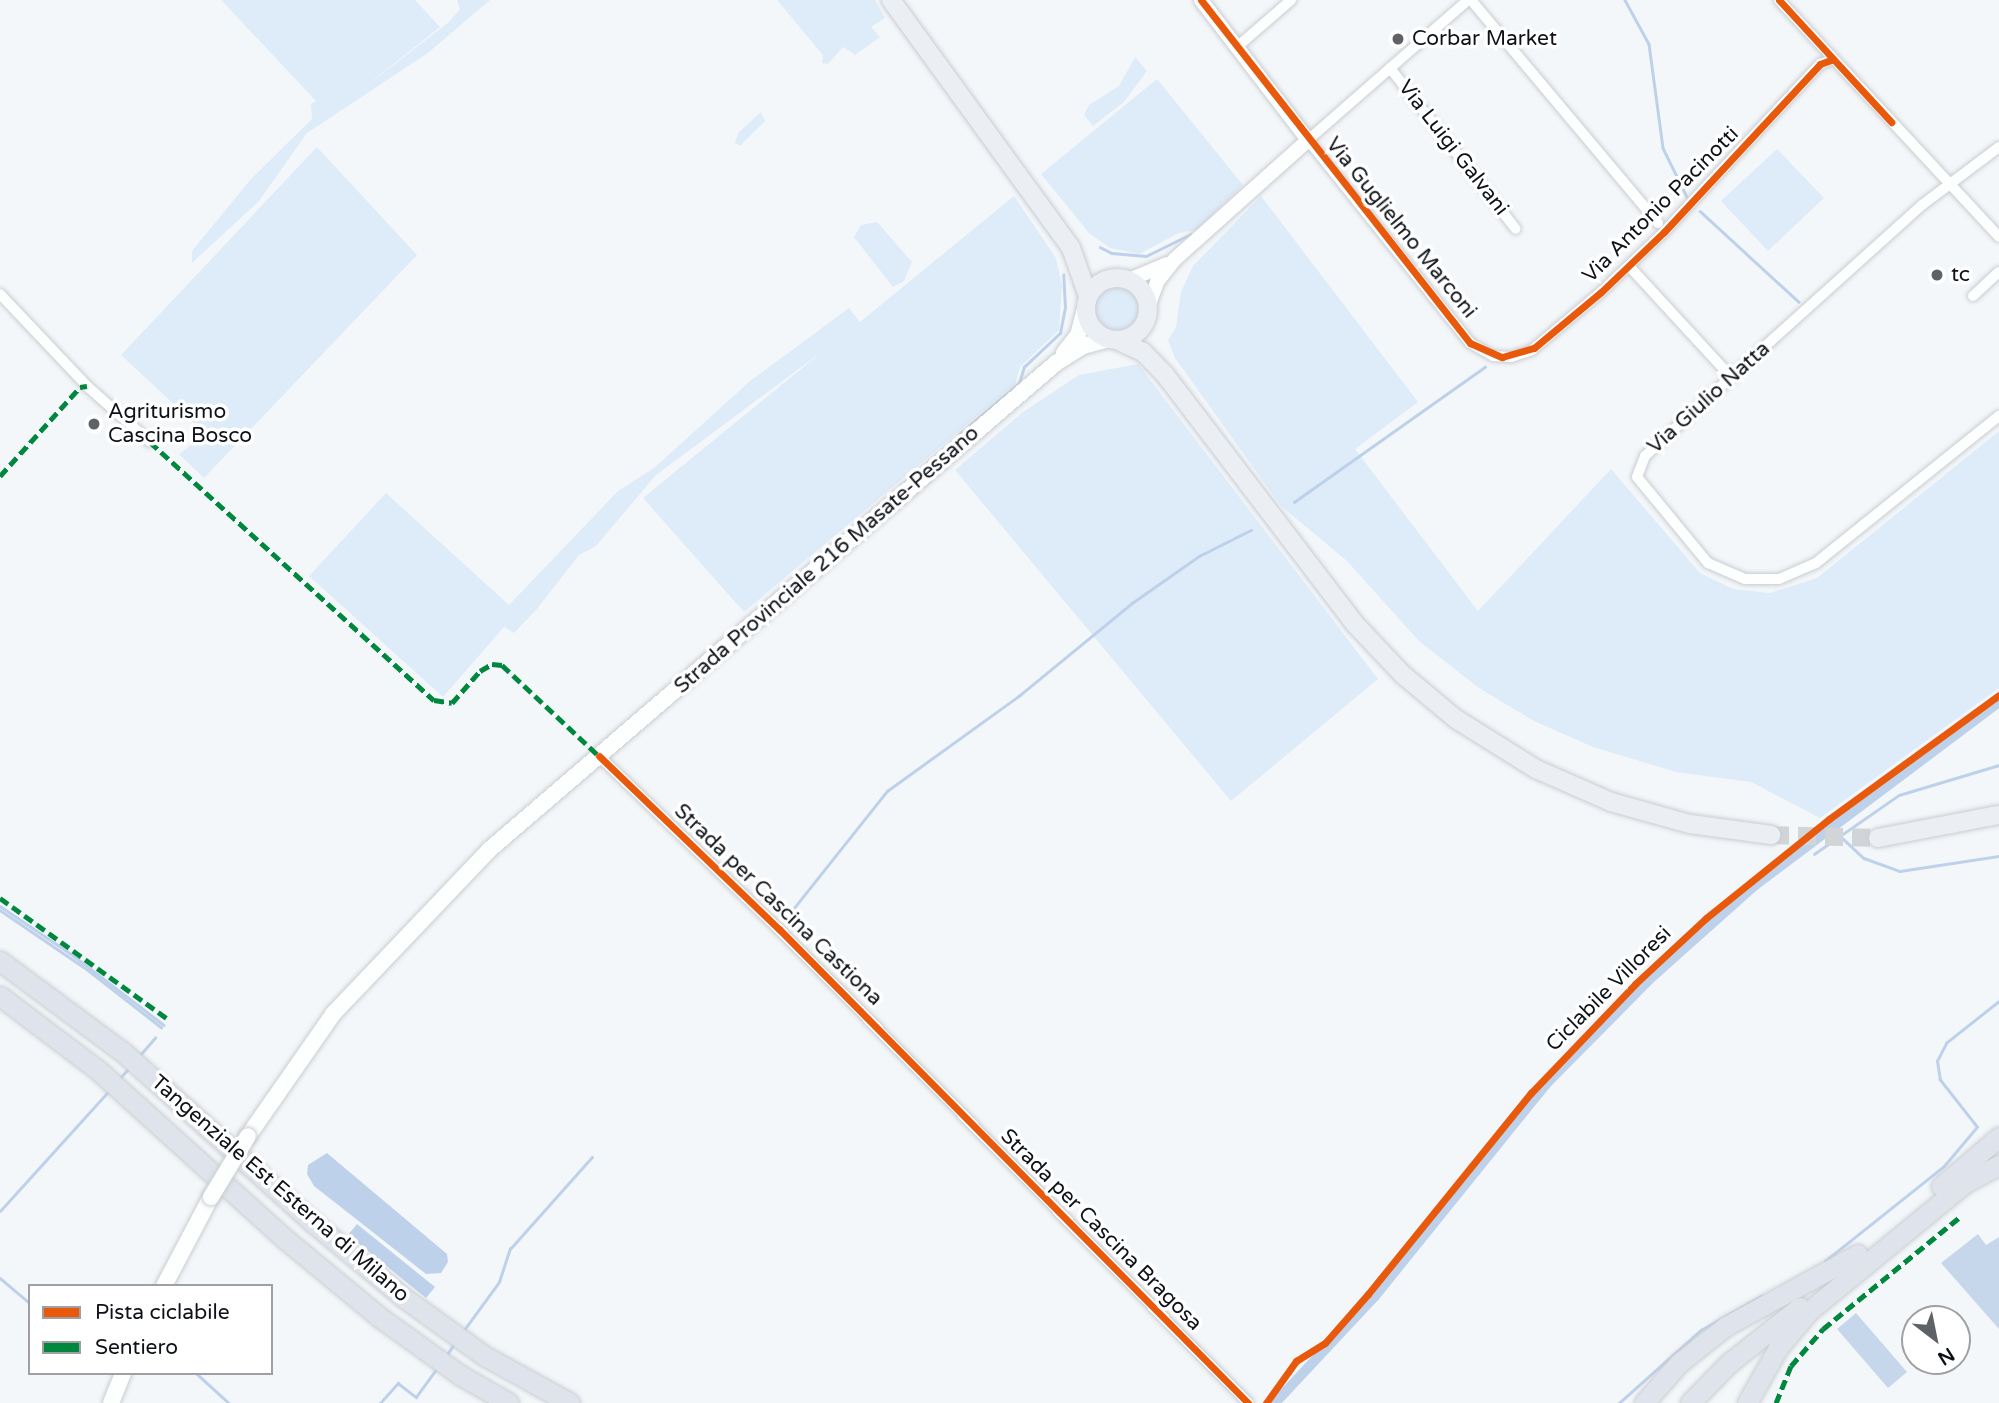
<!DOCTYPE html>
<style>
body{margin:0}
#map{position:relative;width:1999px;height:1403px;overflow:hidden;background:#f4f7fa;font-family:"Varela Round",sans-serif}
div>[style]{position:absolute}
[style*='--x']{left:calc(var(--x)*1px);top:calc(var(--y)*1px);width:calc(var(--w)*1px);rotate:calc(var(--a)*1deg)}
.green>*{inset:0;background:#deebf9}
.round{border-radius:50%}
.forest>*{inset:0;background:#c6d7eb}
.water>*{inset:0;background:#bdd1eb}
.stream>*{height:2.5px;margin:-1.25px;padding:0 1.25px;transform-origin:1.25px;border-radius:1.25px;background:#bdd1eb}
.canal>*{height:10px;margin:-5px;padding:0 5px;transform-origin:5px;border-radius:5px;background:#bdd1eb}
.primary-tunnel>*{height:18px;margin-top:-9px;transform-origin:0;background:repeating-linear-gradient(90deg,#d2d5d8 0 18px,transparent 0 27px)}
.roads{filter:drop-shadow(0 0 2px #c9cdd1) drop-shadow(0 0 2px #c9cdd1)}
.minor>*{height:10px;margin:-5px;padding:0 5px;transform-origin:5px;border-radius:5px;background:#fdfefe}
.tertiary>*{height:14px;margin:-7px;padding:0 7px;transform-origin:7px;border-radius:7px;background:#fdfefe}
.secondary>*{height:16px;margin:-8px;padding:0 8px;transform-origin:8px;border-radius:8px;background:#fdfefe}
.primary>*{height:18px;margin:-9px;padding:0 9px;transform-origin:9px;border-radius:9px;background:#ebeff4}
.primary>.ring{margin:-9px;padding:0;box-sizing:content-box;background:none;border:18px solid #ebeff4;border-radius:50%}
.motorway>*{height:19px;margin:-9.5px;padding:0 9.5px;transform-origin:9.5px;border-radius:9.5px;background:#dfe4ec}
.bridges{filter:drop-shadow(0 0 2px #c9cdd1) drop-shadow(0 0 2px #c9cdd1)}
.secondary-bridge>*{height:16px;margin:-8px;padding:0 8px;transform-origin:8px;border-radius:8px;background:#fdfefe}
.quiet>*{height:5px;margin-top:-2.5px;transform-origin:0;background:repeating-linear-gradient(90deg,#00873e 0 10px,transparent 0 15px)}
.cycleway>*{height:7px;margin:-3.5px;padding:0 3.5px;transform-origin:3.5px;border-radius:3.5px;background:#e8590c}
.dots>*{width:19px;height:19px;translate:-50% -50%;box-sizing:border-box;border:4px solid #fff;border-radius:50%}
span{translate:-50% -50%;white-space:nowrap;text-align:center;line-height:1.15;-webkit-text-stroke:7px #fff;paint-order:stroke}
.poi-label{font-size:21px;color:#0e1218}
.left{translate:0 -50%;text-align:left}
.street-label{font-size:21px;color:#0e1218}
.legend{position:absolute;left:28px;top:1284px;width:245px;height:91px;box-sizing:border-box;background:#fff;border:2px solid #9fa0a3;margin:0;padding:9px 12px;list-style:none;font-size:21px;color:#0e1218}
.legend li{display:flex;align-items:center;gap:14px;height:35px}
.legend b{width:35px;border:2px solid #9fa0a3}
.north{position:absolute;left:1901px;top:1305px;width:70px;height:70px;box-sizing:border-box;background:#fff;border:2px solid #9fa0a3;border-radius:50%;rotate:148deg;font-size:19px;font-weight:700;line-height:28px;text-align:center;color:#0e1218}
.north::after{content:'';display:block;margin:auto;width:24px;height:32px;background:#5e6267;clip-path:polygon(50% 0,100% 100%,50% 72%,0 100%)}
</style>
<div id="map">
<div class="green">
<i style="clip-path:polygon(221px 0,415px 0,440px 27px,357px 93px,449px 22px,460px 9px,457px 0,490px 0,428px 53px,307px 133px,259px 201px,192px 263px,192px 251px,251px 179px,312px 119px,311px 104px,316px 101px)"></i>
<i style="clip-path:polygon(777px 0,875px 0,885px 18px,871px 27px,880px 37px,855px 55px,843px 47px,828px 64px,822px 63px,823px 55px)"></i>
<i style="clip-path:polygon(1135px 57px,1147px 71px,1124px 102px,1093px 126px,1084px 115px,1089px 105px,1119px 86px)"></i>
<i style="clip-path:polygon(1157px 79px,1243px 185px,1197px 230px,1179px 233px,1139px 254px,1110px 248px,1089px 233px,1041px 174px)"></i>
<i style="clip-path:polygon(761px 112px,765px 121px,740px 146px,735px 143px,738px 133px)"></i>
<i style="clip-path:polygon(317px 147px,417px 255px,204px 478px,179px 454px,206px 434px,121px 355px)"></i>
<i style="clip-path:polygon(1777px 149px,1824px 198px,1768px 251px,1721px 201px)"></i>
<i style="clip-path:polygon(1014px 196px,1056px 258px,1062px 285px,1059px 330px,1020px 367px,1015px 384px,744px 612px,643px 498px,823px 351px,656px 475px,596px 546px,579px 555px,536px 610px,514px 633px,504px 627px,443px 697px,309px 576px,386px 493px,509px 605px,618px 491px,654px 468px,750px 381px,849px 308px,860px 322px)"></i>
<i style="clip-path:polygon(1261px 196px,1418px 402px,1355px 449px,1478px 611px,1611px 469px,1700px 573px,1733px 589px,1770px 593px,1817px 578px,1999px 431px,1999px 688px,1820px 818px,1751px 782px,1676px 772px,1593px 747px,1534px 721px,1479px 688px,1419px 641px,1347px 561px,1281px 506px,1175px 358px,1168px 340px,1176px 327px,1181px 292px,1193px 266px)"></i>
<i style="clip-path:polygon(877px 222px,912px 262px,904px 281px,893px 287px,854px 237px,861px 225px)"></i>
<i class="round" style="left:1091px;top:282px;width:52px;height:52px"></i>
<i style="clip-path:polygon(1138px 364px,1378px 679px,1231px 801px,955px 470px,1023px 412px,1079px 375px)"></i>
</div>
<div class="forest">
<i style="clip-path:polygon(1978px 1234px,1986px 1245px,1999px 1237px,1999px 1329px,1941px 1263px)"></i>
<i style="clip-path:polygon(1856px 1313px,1907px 1372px,1888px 1388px,1837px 1329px)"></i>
</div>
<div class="water">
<i style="clip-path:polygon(327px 1153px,447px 1254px,448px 1262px,441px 1273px,426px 1274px,314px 1186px,307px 1174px,308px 1165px)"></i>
<i style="clip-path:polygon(357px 1224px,435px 1287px,426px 1298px,348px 1235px)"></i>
</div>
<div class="stream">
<i style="--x:1625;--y:0;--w:50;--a:61.4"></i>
<i style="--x:1649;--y:44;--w:105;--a:82.3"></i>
<i style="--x:1663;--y:148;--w:55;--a:63.9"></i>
<i style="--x:1700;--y:211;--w:134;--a:42.6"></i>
<i style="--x:1100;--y:247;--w:13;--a:27"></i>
<i style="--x:1112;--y:253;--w:34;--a:5"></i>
<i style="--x:1146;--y:256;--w:50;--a:-26.1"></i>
<i style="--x:957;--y:436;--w:82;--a:-40.5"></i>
<i style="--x:1019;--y:383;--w:17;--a:-73"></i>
<i style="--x:1024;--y:367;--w:50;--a:-43.4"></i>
<i style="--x:1060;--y:333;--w:25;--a:-79"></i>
<i style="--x:1065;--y:308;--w:33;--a:-93"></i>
<i style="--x:1294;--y:502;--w:234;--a:-35.3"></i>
<i style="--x:1839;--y:835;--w:34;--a:43"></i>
<i style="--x:1864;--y:858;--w:38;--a:20"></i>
<i style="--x:1900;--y:871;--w:100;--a:-8.6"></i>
<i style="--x:1814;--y:854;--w:103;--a:-34.8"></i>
<i style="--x:1899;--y:795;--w:104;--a:-16.7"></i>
<i style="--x:0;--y:906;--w:89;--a:34"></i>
<i style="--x:74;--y:956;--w:113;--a:37.5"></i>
<i style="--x:0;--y:910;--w:107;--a:34.3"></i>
<i style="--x:88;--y:970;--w:93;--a:38"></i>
<i style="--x:790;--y:913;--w:156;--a:-51.5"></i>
<i style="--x:887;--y:791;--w:164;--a:-35.8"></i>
<i style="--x:1020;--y:695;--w:145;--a:-39.4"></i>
<i style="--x:1132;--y:603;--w:82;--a:-35"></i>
<i style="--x:1199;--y:556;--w:58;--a:-26.6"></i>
<i style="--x:140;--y:1055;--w:23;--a:-49"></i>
<i style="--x:119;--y:1079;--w:15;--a:-48"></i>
<i style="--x:0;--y:1211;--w:161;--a:-47.8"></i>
<i style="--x:1825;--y:1261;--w:152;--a:-38.6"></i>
<i style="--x:1944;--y:1166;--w:51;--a:-49.8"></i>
<i style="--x:1977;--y:1127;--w:60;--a:-128.2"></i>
<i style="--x:1940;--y:1080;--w:19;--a:-99"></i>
<i style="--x:1937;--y:1061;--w:20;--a:-63"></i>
<i style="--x:1946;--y:1043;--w:68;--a:-38.4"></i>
<i style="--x:0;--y:1278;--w:39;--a:40"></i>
<i style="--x:464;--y:1330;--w:59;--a:-53.9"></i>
<i style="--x:499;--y:1282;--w:35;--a:-72"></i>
<i style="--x:510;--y:1249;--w:123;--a:-48.3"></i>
<i style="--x:446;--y:1356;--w:14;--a:-56"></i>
<i style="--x:196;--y:1373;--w:45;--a:42.3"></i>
<i style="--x:380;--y:1403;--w:27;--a:-48"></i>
<i style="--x:398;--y:1383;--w:23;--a:38"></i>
<i style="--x:416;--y:1397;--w:37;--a:-54"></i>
<i style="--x:1619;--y:1403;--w:110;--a:-41.7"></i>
<i style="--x:1701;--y:1330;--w:69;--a:-29.5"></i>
</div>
<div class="canal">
<i style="--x:1275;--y:1403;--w:146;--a:-46.9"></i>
<i style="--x:1375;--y:1296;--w:274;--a:-51.1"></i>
<i style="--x:1547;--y:1083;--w:149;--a:-45.3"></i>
<i style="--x:1652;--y:977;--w:137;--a:-41.7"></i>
<i style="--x:1754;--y:886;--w:306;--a:-36.9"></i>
</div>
<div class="primary-tunnel">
<i style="--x:1771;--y:835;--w:107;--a:1.6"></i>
</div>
<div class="roads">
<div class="minor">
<i style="--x:1468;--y:0;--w:213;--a:138.8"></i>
<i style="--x:1308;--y:140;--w:260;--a:51.4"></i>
<i style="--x:1470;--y:343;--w:26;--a:29"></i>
<i style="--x:1493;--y:356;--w:18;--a:3"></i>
<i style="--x:1511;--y:357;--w:22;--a:-18"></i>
<i style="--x:1532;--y:350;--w:90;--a:-40"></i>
<i style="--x:1601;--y:292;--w:87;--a:-43.6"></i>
<i style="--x:1664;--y:232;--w:229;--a:-47.1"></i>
<i style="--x:1820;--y:64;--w:12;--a:-20"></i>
<i style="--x:1471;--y:0;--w:291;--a:50"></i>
<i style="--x:1779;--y:0;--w:323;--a:47.1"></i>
<i style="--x:1237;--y:47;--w:72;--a:-41"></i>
<i style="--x:1390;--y:68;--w:204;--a:52"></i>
<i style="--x:1999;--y:147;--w:96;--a:143"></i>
<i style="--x:1922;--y:205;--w:257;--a:138"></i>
<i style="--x:1731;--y:377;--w:117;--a:137.4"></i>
<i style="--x:1645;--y:456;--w:22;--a:111"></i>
<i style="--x:1637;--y:477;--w:112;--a:50.5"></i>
<i style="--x:1708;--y:563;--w:40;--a:23.4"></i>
<i style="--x:1745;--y:579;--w:34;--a:0"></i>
<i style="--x:1779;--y:579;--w:40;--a:-23.4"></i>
<i style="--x:1816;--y:563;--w:235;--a:-38.8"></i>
<i style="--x:1629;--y:266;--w:151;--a:47.4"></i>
<i style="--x:0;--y:294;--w:127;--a:46.6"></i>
<i style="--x:87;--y:386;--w:84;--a:41.6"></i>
<i style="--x:1973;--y:296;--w:35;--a:-43"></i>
<i style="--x:599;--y:756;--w:250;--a:43.9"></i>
<i style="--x:779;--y:929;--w:667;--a:45.3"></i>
</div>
<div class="tertiary">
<i style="--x:1129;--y:280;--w:41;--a:-22.8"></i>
<i style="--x:1148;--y:307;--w:27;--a:-70"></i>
<i style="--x:1157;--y:282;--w:28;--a:-52"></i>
<i style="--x:1174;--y:260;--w:180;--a:-41.8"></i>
<i style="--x:1308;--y:140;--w:176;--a:-127.4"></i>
</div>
<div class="secondary">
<i style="--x:1064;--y:353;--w:23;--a:-52"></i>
<i style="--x:1078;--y:335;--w:28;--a:-75"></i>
<i style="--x:248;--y:1136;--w:149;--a:-55.1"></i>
<i style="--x:333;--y:1014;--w:226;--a:-46.4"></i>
<i style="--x:489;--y:850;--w:747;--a:-40.66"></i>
<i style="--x:1056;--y:363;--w:32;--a:-32"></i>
<i style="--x:1083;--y:346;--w:28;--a:-15"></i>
<i style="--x:164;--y:1286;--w:101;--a:-62.2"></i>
<i style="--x:111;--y:1403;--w:32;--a:-68"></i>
</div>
<div class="primary">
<i style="--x:891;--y:0;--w:306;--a:54"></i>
<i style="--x:1071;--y:248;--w:51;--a:70.5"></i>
<i class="ring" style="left:1086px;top:278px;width:44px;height:44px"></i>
<i style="--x:1117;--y:340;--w:29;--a:25"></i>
<i style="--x:1143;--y:352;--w:33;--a:46"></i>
<i style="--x:1166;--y:376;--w:310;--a:52.7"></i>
<i style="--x:1354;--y:623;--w:70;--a:46.7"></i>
<i style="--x:1402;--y:674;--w:70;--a:39.8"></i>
<i style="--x:1456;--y:719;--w:94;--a:32"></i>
<i style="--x:1536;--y:769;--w:82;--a:23.7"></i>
<i style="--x:1611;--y:802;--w:82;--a:15.6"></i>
<i style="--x:1690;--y:824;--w:82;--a:7.7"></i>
<i style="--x:1878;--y:838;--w:123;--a:-10.8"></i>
</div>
<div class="motorway">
<i style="--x:0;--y:961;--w:154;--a:36.6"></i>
<i style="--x:124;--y:1053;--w:251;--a:41.9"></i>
<i style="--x:311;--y:1221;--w:119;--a:39.6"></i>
<i style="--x:403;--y:1297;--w:99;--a:35.9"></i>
<i style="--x:483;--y:1355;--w:99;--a:28.9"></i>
<i style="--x:0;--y:996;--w:124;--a:37.1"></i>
<i style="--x:99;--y:1071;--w:251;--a:42.1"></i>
<i style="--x:285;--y:1239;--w:121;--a:39.6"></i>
<i style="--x:378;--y:1316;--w:101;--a:35.7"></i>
<i style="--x:460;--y:1375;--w:56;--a:29.7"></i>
<i style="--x:1941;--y:1186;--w:76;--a:-40.2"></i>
<i style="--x:1644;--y:1403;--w:53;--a:-48.8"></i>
<i style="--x:1679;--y:1363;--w:60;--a:-38.2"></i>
<i style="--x:1726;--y:1326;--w:150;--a:-28.6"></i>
<i style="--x:1690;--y:1403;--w:56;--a:-45.7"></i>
<i style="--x:1729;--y:1363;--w:90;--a:-38.3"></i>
<i style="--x:1747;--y:1403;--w:63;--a:-60.6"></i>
<i style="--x:1778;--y:1348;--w:48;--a:-50"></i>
<i style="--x:1809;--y:1311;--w:202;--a:-39.4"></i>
<i style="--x:1965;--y:1183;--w:38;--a:-28"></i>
</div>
</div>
<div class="bridges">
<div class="secondary-bridge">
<i style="--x:211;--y:1197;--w:71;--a:-58.8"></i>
</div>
</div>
<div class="quiet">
<i style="--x:150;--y:442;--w:384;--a:42.3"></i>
<i style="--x:434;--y:700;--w:18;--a:9"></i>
<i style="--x:452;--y:703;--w:43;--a:-48.8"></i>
<i style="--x:480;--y:671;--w:14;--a:-30"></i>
<i style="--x:492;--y:664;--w:10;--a:6"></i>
<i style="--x:502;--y:665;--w:133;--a:43.2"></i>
<i style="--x:0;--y:476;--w:120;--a:-48"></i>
<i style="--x:80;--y:387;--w:7;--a:-8"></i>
<i style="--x:0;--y:898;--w:207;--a:35.8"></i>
<i style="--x:1776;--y:1403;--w:40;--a:-68"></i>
<i style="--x:1791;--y:1366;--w:49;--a:-49.1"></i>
<i style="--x:1823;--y:1329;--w:178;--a:-39.3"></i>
</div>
<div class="cycleway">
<i style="--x:1201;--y:0;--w:436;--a:51.9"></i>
<i style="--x:1470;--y:343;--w:35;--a:24"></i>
<i style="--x:1502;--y:357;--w:33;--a:-16"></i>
<i style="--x:1534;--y:348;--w:87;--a:-39.9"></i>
<i style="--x:1601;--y:292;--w:87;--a:-43.6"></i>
<i style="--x:1664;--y:232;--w:229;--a:-47.1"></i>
<i style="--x:1820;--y:64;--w:12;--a:-20"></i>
<i style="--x:1779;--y:0;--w:166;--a:47.4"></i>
<i style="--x:599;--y:756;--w:250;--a:43.9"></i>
<i style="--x:779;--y:929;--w:667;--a:45.3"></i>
<i style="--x:1266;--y:1403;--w:52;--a:-54.5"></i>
<i style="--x:1296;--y:1361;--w:34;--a:-32"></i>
<i style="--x:1325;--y:1343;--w:65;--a:-48.7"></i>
<i style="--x:1368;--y:1294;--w:259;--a:-51"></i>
<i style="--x:1531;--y:1093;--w:151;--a:-46.3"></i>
<i style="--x:1635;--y:984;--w:97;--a:-42.9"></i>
<i style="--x:1706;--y:918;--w:158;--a:-38.8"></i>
<i style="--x:1829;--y:819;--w:210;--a:-36.1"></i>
</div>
<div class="dots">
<i style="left:1398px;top:39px;background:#5e6267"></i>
<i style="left:1937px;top:275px;background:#5e6267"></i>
<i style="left:94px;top:424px;background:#5e6267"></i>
</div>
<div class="poi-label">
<span class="left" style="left:1412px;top:39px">Corbar Market</span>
<span class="left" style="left:1951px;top:275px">tc</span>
<span class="left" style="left:108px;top:424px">Agriturismo<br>Cascina Bosco</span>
</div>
<div class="street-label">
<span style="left:1453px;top:148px;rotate:52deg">Via Luigi Galvani</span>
<span style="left:1661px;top:205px;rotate:-45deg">Via Antonio Pacinotti</span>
<span style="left:1401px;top:228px;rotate:51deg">Via Guglielmo Marconi</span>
<span style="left:1709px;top:398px;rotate:-42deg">Via Giulio Natta</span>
<span style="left:827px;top:560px;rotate:-41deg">Strada Provinciale 216 Masate-Pessano</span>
<span style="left:778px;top:905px;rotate:44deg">Strada per Cascina Castiona</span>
<span style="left:1609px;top:989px;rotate:-45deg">Ciclabile Villoresi</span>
<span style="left:280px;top:1189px;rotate:41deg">Tangenziale Est Esterna di Milano</span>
<span style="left:1101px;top:1230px;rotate:45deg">Strada per Cascina Bragosa</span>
</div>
<ul class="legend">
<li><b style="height:9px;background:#e8590c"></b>Pista ciclabile</li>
<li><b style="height:9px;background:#00873e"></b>Sentiero</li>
</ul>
<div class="north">N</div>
</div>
